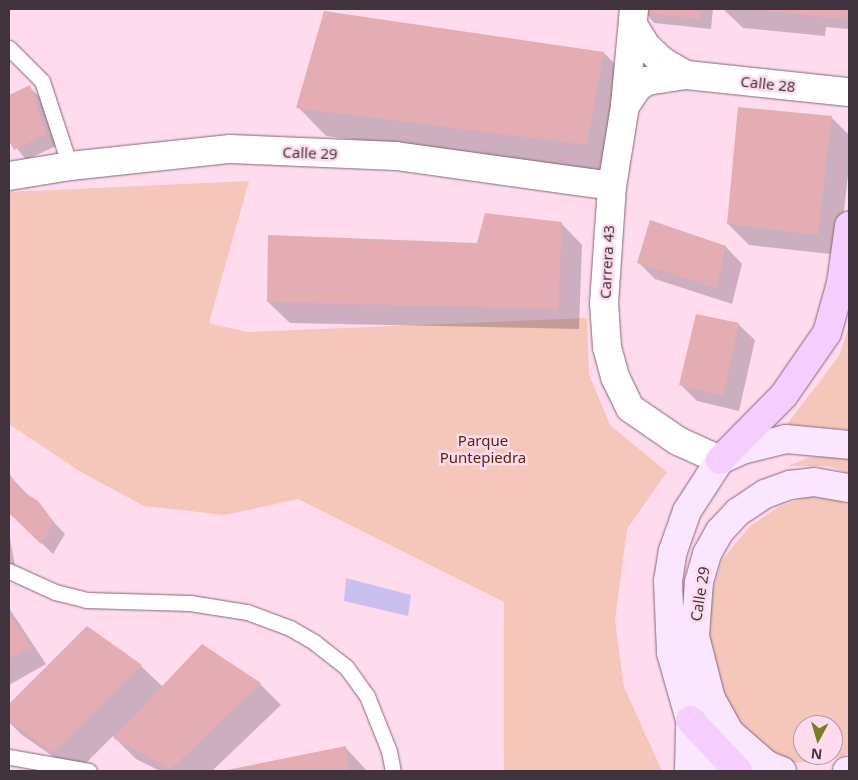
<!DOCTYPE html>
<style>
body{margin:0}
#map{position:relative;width:858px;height:780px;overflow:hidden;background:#ffdbee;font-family:"Noto Sans",sans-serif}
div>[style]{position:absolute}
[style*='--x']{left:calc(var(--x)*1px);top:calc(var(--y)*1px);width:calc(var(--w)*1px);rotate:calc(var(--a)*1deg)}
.green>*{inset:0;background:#f5c6ba}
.water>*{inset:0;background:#cac0f0}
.shadow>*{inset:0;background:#0003}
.building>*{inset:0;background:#e4acb3}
.roads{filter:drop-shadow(0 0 1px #856677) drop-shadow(0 0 1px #856677)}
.lane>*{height:15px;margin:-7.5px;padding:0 7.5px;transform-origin:7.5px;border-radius:7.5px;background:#fff}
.street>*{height:28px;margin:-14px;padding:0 14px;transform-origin:14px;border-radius:14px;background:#fff}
.secondary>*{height:28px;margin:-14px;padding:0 14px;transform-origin:14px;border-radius:14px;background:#fae6ff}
.primary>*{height:28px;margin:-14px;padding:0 14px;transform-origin:14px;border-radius:14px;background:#f5cdff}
span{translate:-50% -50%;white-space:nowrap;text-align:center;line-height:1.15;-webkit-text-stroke:5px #ffdbee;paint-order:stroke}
.street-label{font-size:15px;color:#41333b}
.park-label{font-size:15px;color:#5e1f0e}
.frame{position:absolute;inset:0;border:10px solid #41333b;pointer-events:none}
.north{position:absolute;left:793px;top:715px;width:50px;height:50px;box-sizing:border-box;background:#ffdbee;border:1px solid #b398a6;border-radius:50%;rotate:186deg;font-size:14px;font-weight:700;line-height:20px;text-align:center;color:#41333b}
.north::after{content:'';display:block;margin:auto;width:18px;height:22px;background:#7a7d26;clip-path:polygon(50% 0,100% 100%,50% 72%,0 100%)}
</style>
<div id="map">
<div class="green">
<i style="clip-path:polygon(249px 181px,209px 323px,247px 332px,587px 318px,589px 374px,610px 425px,667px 472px,627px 529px,615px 621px,624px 687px,662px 771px,504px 771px,504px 602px,298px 499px,225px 515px,144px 506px,81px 472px,12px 426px,9px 427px,9px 192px)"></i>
<i style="clip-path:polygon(849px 326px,849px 430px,787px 424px,839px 356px)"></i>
<i style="clip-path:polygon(834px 455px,849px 457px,849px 473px,828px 466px,788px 466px,807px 458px)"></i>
<i style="clip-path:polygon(evenodd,808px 497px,837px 500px,849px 505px,849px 753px,827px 761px,786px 763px,756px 744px,731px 719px,706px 633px,710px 599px,722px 560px,749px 527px,780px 506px,808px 497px,803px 725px,833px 725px,833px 755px,803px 755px,803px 725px)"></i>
</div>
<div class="water">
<i style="clip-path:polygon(346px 578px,411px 595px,408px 616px,344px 601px)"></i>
</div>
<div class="shadow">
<i style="clip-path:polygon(643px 9px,713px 9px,711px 29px,654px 23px)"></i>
<i style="clip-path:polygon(723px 9px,849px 9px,849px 29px,826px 27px,825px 36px,743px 28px)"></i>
<i style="clip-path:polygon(325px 13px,604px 53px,633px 82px,616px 173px,326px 136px,298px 107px)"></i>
<i style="clip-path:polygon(29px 87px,41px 98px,56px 146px,26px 160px,9px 138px,9px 96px)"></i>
<i style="clip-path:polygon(831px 117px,849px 135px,849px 166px,839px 255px,749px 245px,728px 224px)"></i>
<i style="clip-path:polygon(651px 222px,726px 247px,742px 264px,732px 304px,655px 279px,638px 262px)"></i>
<i style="clip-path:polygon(561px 223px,582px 245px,579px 329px,290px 323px,268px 302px)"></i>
<i style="clip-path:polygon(738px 324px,755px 340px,739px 411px,697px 401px,680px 384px)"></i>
<i style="clip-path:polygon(9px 475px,65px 534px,53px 554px,9px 512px)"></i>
<i style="clip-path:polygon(9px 534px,17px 575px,9px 578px)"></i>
<i style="clip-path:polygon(9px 608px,46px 664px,9px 685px)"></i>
<i style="clip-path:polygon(87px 628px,141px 666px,163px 687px,202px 646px,260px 684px,281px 705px,212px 771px,160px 771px,136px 759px,113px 736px,78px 771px,74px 771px,22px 735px,9px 722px,9px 706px)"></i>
<i style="clip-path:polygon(345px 747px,367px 771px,229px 771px)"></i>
</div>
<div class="building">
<i style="clip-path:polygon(642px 9px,701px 9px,700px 19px,641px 12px)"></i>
<i style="clip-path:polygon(749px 9px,849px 9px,849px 10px,845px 19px)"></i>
<i style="clip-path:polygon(324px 11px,604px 52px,587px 145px,296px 108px)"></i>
<i style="clip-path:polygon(30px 85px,46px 134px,14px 150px,9px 141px,9px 95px)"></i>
<i style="clip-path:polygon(738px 107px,832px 116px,818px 235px,727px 224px)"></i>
<i style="clip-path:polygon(485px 213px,562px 222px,558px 309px,267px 302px,268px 235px,477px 243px)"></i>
<i style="clip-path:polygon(650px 220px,726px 246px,716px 288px,637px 263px)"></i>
<i style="clip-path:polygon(696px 314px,739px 323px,723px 396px,679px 385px)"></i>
<i style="clip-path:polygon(9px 473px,19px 489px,38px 501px,54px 522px,41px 544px,9px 513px)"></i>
<i style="clip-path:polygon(9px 613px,31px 647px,9px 659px)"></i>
<i style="clip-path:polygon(87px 626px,142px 665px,54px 753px,9px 721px,9px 704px)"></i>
<i style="clip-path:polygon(202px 644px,261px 683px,171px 769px,113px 738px)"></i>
<i style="clip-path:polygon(346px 746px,348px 771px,227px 771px,227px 770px)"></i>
</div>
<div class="roads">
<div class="lane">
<i style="--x:9;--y:48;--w:47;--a:45"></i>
<i style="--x:42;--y:81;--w:89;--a:71.8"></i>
<i style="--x:9;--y:571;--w:51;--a:24.5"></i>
<i style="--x:55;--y:592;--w:32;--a:14"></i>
<i style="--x:86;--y:600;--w:104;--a:1.7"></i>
<i style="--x:190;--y:603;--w:58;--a:9"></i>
<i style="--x:247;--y:612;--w:46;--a:20.4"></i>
<i style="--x:290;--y:628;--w:28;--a:30"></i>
<i style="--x:314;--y:642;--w:41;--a:38"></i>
<i style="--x:346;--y:667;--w:36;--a:54"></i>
<i style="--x:367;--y:696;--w:59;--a:68.2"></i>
<i style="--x:389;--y:751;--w:20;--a:79"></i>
<i style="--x:9;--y:757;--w:81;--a:9.9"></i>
</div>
<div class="street">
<i style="--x:634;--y:9;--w:97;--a:95.3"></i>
<i style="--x:625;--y:106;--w:81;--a:99.2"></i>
<i style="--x:612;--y:186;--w:117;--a:93.9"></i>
<i style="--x:604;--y:303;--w:44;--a:86.1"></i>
<i style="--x:607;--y:347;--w:31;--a:75"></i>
<i style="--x:615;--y:377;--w:34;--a:64"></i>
<i style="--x:630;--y:408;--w:58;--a:34.5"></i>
<i style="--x:678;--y:441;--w:46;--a:24.3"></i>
<i style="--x:633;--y:25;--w:25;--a:58"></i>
<i style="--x:646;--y:46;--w:22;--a:43"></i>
<i style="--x:662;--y:61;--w:28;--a:30"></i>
<i style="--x:625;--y:106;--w:23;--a:-56"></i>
<i style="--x:638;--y:87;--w:11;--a:-34"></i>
<i style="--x:647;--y:81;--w:39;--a:-9"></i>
<i style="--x:686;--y:75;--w:164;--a:6"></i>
<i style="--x:9;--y:176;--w:62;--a:-9.3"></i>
<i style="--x:70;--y:166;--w:161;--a:-6.1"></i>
<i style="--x:230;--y:149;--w:166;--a:2.4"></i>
<i style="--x:396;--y:156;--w:218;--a:7.9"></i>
</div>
<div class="secondary">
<i style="--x:689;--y:771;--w:45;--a:-88.7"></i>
<i style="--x:717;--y:771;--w:58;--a:-117.9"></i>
<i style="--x:690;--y:720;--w:70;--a:-105.8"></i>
<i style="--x:671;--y:653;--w:72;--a:-92.4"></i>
<i style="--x:668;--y:581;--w:30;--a:-81"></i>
<i style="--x:673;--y:551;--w:42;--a:-70.7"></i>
<i style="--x:687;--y:511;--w:61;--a:-57.1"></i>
<i style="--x:720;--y:460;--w:24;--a:-24"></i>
<i style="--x:742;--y:450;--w:45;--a:-14"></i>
<i style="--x:786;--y:439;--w:63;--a:5.4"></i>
<i style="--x:782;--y:771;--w:16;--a:-158"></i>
<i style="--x:767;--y:765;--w:49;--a:-139.1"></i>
<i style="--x:730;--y:733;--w:39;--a:-119"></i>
<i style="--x:711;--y:699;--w:65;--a:-104.3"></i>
<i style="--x:695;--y:636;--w:54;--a:-85.8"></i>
<i style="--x:699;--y:582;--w:29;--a:-74"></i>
<i style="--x:707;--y:554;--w:26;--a:-61"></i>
<i style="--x:720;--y:531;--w:26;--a:-47"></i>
<i style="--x:738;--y:512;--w:32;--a:-34"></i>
<i style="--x:765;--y:494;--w:27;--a:-20"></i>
<i style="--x:790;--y:485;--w:24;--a:-7"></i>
<i style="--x:814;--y:482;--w:36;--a:10"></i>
<i style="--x:847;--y:771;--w:2;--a:0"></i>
</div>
<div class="primary">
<i style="--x:720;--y:460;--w:91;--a:-45.4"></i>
<i style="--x:784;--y:395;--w:75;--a:-55.3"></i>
<i style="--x:827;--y:333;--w:52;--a:-74.4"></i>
<i style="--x:841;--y:283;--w:58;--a:-82"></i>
<i style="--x:690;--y:720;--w:70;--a:46.7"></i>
</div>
</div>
<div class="street-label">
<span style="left:768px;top:84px;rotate:6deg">Calle 28</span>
<span style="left:310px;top:153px;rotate:2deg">Calle 29</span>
<span style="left:607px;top:262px;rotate:-87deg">Carrera 43</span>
<span style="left:700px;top:594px;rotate:-81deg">Calle 29</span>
</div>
<div class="park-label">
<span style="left:483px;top:449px">Parque<br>Puntepiedra</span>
</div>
<div class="frame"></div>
<div class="north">N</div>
</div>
